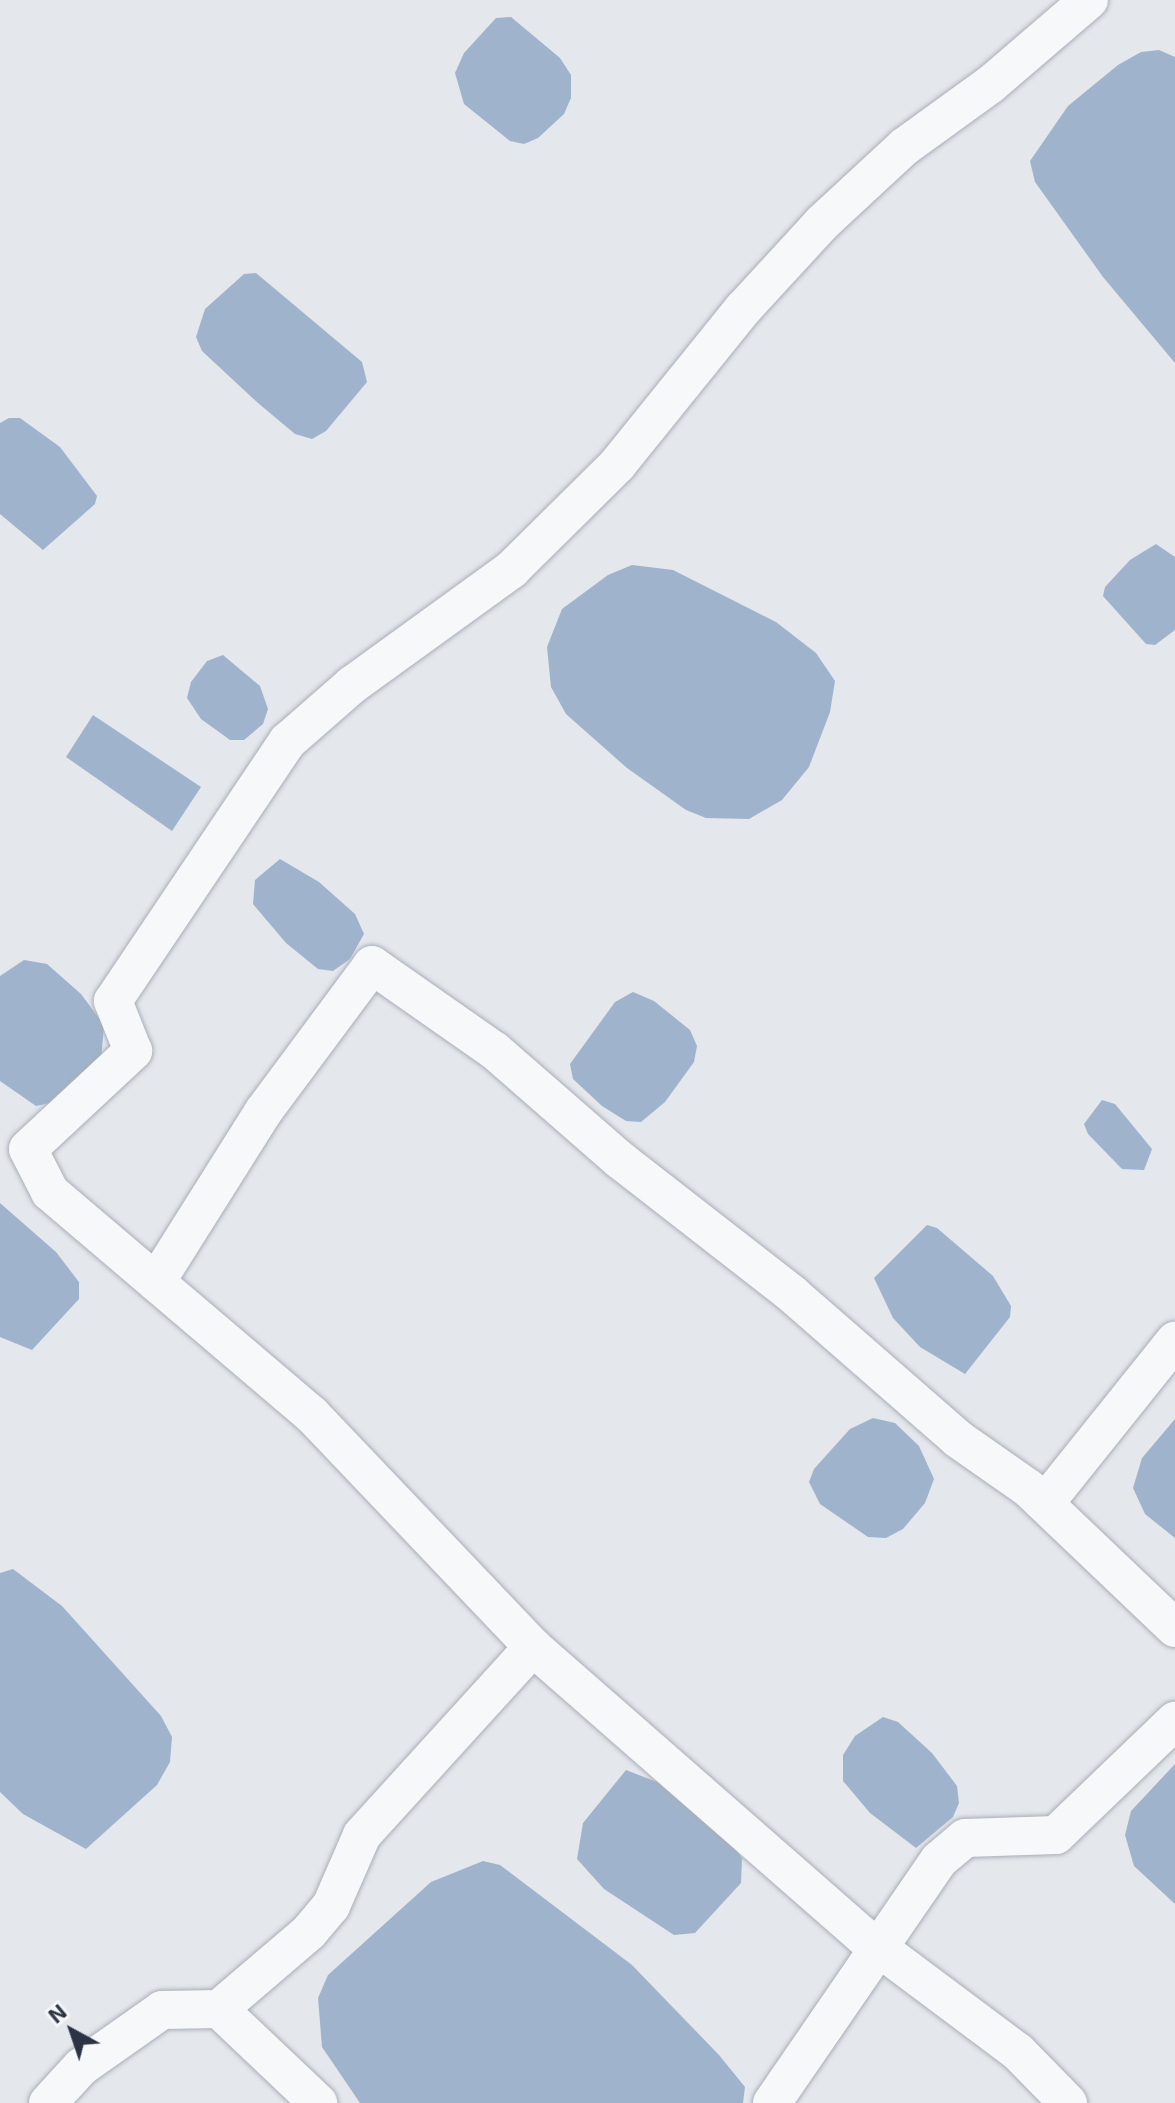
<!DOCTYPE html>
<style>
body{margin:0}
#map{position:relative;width:1175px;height:2103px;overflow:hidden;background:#e4e7ec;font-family:"Exo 2",sans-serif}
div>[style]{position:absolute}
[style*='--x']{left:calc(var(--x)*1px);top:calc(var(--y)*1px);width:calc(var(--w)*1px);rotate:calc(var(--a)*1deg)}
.water>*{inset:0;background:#9fb4cc}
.roads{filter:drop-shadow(0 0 2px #a9aeb7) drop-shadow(0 0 2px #a9aeb7)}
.minor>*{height:38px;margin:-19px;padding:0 19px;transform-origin:19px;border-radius:19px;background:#f7f8fa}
span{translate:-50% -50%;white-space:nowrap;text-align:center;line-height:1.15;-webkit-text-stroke:6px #f4f6f9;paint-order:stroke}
.north{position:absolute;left:32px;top:1991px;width:80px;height:80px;-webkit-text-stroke:6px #f4f6f9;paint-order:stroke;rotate:320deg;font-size:22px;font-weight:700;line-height:32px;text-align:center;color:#2b3445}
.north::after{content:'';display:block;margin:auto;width:28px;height:36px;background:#2b3445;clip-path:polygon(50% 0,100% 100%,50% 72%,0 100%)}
</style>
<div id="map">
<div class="water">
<i style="clip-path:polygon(511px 17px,560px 58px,571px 75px,571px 98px,564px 114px,538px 138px,524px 144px,510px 141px,464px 104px,455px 73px,464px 53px,496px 18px)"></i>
<i style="clip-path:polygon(1159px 50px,1175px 57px,1175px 363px,1103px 277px,1035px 182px,1030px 161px,1068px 106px,1118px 65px,1141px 52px)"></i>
<i style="clip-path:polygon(256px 273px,362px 362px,367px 382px,326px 431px,312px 439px,295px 434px,258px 403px,202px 351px,196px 337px,205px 309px,244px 274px)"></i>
<i style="clip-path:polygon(9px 418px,20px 418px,60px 447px,97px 496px,95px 504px,43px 550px,0 514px,0 423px)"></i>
<i style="clip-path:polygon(1156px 544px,1175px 557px,1175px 630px,1155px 645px,1146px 644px,1103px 596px,1105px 587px,1130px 560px)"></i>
<i style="clip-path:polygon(632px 565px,673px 570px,776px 622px,816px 653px,835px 681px,830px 712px,809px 767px,782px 800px,749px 819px,706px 818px,686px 810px,627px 768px,566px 714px,551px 687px,547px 647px,562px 609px,608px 575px)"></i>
<i style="clip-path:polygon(223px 655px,260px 686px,268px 709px,263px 724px,244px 740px,230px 740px,201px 719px,187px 698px,191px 682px,207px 661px)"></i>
<i style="clip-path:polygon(93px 715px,201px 787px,172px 831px,66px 757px)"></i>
<i style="clip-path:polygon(280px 859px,319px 882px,355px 914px,364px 934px,350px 959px,333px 971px,318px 969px,286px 943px,253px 904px,255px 880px)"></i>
<i style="clip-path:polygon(24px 960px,47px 964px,81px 994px,104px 1025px,101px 1061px,64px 1100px,36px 1106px,0 1081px,0 976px)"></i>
<i style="clip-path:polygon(633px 992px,654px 1001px,690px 1030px,697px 1046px,694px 1062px,665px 1102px,641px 1122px,626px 1121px,602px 1106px,573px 1079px,570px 1064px,615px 1002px)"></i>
<i style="clip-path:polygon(1102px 1100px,1115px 1104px,1152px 1149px,1144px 1170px,1122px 1169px,1088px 1134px,1084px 1124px)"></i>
<i style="clip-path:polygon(0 1203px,56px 1252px,79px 1282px,79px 1299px,32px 1350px,0 1337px)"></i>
<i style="clip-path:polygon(927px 1225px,937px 1228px,993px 1276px,1011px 1306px,1010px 1317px,965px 1374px,920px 1347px,893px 1318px,874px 1278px)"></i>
<i style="clip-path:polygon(873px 1418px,895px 1423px,919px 1446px,934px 1479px,925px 1503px,903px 1529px,886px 1538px,868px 1537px,820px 1504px,809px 1482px,814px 1469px,850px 1429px)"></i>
<i style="clip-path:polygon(1175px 1419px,1175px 1538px,1145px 1514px,1133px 1488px,1142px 1458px)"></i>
<i style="clip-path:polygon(13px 1569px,62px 1606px,161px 1716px,172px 1737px,170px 1762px,157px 1785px,86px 1849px,23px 1814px,0 1792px,0 1573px)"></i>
<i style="clip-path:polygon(883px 1717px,898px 1722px,932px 1753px,957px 1786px,959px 1803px,953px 1817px,916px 1848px,870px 1813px,843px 1781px,843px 1755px,855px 1736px)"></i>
<i style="clip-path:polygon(1175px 1764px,1175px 1904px,1134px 1866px,1125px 1835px,1131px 1811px)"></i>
<i style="clip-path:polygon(626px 1770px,657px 1782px,731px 1843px,742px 1858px,741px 1883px,695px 1933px,674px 1935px,604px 1889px,577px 1859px,583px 1823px)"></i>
<i style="clip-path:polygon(483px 1861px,500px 1865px,632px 1965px,719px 2055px,745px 2087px,743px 2103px,360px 2103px,322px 2047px,318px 1998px,328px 1975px,431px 1882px)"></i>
</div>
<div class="roads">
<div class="minor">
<i style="--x:156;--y:1282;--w:201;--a:-57.8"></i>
<i style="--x:263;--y:1112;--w:183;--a:-53.4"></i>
<i style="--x:372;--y:965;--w:150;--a:35"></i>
<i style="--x:495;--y:1051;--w:166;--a:41.1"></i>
<i style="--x:620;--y:1160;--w:218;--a:37.9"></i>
<i style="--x:792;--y:1294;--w:220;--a:41.1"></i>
<i style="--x:958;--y:1439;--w:85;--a:35"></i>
<i style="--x:1028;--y:1488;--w:203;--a:43.6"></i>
<i style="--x:1045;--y:1503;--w:208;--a:-51.3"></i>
<i style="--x:219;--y:2009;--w:137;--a:43.5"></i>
<i style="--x:48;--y:2103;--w:49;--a:-47.5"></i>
<i style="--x:81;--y:2067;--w:99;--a:-35.1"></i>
<i style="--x:162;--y:2010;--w:57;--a:-1"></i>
<i style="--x:219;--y:2009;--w:118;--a:-40.5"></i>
<i style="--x:309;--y:1932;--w:34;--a:-50"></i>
<i style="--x:331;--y:1906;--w:77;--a:-66.4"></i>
<i style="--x:362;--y:1835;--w:254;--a:-47.7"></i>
<i style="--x:772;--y:2103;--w:295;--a:-55.5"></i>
<i style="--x:939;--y:1860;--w:34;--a:-40"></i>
<i style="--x:965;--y:1838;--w:91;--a:-1.9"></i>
<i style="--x:1056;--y:1835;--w:165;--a:-43.8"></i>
<i style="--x:1068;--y:2103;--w:71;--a:-134.4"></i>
<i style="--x:1018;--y:2052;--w:192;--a:-143.2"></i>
<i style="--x:864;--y:1937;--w:440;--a:-138.8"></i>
<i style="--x:533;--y:1647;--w:320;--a:-133.6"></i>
<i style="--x:312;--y:1415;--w:344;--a:-139.6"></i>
<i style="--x:50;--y:1192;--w:48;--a:-117.1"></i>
<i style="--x:28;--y:1149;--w:144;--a:-43"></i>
<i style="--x:133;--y:1051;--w:54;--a:-111.8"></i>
<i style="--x:113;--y:1001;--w:313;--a:-56.1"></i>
<i style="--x:288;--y:741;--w:85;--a:-41.2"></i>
<i style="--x:352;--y:685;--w:198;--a:-35.9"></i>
<i style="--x:512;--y:569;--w:148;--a:-44.7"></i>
<i style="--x:617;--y:465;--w:201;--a:-51.1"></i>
<i style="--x:743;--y:309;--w:117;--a:-47.4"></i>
<i style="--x:822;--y:223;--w:112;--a:-42.8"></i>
<i style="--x:904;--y:147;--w:107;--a:-35.9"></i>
<i style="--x:991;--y:84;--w:129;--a:-40.6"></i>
</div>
</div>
<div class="north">N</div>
</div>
